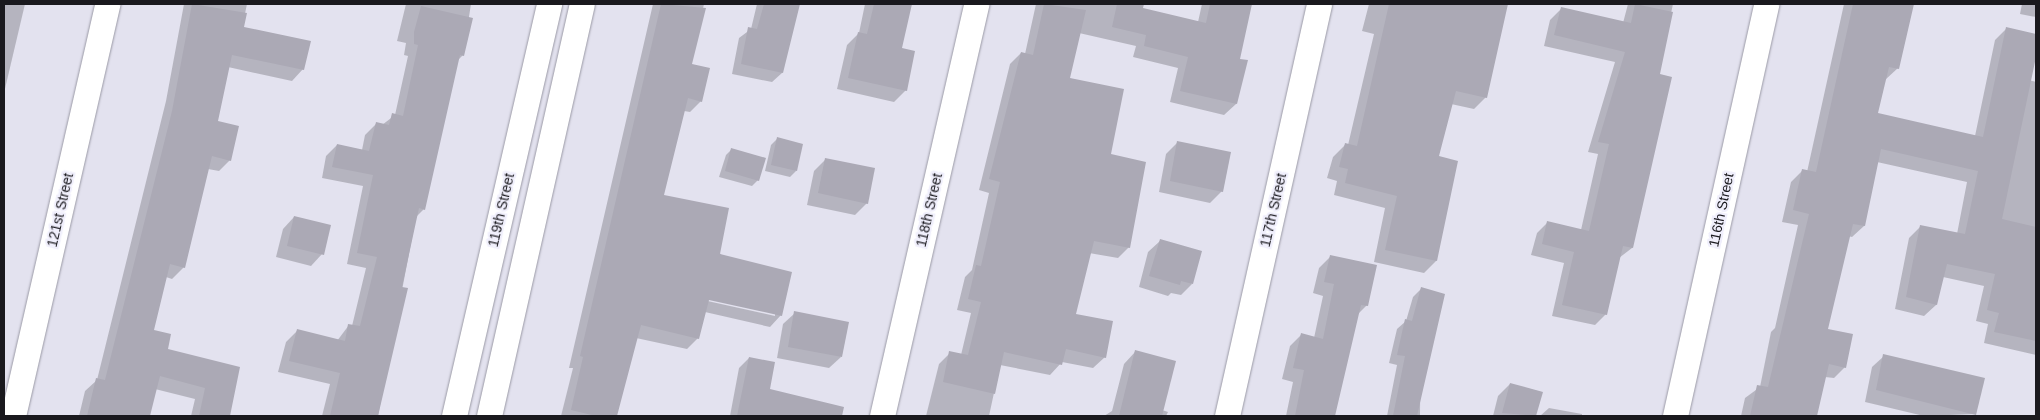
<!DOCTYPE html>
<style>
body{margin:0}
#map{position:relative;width:2040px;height:420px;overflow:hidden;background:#e3e2ef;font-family:Arial,sans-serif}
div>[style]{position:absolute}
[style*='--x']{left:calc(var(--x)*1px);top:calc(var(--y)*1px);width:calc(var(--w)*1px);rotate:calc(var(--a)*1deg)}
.shadow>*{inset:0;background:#0003}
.building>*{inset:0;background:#aba9b5}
.roads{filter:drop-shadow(0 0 1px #9a99a5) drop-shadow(0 0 1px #9a99a5)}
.street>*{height:25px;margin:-12.5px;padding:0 12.5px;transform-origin:12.5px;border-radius:12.5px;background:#fff}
span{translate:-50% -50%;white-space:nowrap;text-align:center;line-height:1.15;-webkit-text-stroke:4.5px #f0effc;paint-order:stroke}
.street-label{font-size:14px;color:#1a191e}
.frame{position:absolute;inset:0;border:5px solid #1a191e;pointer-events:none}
</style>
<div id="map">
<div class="shadow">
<i style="clip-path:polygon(4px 4px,25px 4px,4px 93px)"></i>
<i style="clip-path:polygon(184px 4px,247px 4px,242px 28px,303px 69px,292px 81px,228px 67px,216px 122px,230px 160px,219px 171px,208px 169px,184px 267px,172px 279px,166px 277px,152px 331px,166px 350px,238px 368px,229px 416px,191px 416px,195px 399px,155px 389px,148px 416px,79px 416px,85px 391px,97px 380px,166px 101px)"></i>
<i style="clip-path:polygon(406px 4px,471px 4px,463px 55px,458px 60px,424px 209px,416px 217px,378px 416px,322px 416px,330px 384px,278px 372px,286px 342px,297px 331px,337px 341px,349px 325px,352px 326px,366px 268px,347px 264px,363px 186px,322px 178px,326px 156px,337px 145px,362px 150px,365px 135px,376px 124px,382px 125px,395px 115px,408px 56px,404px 55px,406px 43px,397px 41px)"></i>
<i style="clip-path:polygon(evenodd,653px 4px,704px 4px,691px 65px,701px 101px,690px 112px,684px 111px,663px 196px,781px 315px,770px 327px,705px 312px,698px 338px,687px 349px,636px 338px,616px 416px,561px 416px,573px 368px,569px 368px,653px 4px,703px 297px,775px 313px,775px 316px,703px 300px,703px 297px)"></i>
<i style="clip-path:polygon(757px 4px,799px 4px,782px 73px,772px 82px,732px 74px,739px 38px,751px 29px)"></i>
<i style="clip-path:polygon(865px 4px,911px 4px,900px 49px,906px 90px,894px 102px,837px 89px,847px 45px,859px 33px)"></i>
<i style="clip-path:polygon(1036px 4px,1123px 4px,1198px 22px,1202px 4px,1251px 4px,1239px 60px,1236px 104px,1224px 115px,1170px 102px,1178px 68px,1133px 57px,1136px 46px,1079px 33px,1068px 79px,1110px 155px,1129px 247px,1118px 258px,1089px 253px,1075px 314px,1105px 357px,1093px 368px,1062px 362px,1050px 375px,1000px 365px,989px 416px,926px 416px,939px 364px,950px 353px,961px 355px,971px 313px,957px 310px,965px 277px,972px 270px,989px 193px,979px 190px,1010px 64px,1021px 53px,1025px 54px)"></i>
<i style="clip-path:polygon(1369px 4px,1507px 4px,1486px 97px,1474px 109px,1451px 104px,1438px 157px,1436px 261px,1424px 273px,1374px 262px,1385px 208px,1334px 195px,1337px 181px,1327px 178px,1333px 157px,1345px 145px,1348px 145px,1374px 34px,1362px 31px)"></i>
<i style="clip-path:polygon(1628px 4px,1673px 4px,1658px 75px,1632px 248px,1619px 258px,1606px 314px,1595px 325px,1552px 316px,1564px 263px,1531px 255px,1537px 233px,1548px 222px,1581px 230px,1598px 154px,1588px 152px,1615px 62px,1544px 46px,1550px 20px,1561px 9px,1623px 23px)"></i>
<i style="clip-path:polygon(1844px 4px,1911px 4px,1898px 68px,1885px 80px,1876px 114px,1975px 136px,1995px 40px,2007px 28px,2036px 36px,2036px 51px,2029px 80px,2036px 82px,2036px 355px,1984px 343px,1988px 324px,1976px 321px,1984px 286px,1943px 277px,1936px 305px,1924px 316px,1895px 309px,1909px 238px,1921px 226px,1957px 234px,1967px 182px,1877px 162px,1864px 226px,1852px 237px,1848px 236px,1826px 330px,1845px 367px,1834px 378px,1825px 377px,1816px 416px,1741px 416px,1745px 398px,1760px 387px,1771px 332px,1775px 328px,1798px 225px,1782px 222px,1791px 182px,1802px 171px,1807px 172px)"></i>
<i style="clip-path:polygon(2022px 4px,2036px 4px,2036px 17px,2020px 14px)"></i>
<i style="clip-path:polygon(777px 139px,796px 171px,790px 177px,765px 171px,771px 145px)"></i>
<i style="clip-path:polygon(1178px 142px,1222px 191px,1210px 203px,1159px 192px,1166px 154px)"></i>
<i style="clip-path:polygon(732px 149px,758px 180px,752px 186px,719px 177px,726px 155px)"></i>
<i style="clip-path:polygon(826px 159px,867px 203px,855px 215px,807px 205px,814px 171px)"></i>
<i style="clip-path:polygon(294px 217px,322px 254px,311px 266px,276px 257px,283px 229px)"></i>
<i style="clip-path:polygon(1160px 241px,1192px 284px,1181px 295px,1171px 293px,1168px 296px,1139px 287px,1148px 252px)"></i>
<i style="clip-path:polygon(1331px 256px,1367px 305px,1358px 314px,1334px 416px,1286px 416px,1293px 382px,1282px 379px,1290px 346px,1301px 335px,1314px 338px,1323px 296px,1313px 293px,1319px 268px)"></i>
<i style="clip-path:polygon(1421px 289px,1420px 416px,1387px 416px,1397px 365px,1389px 363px,1397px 329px,1406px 321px,1413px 297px)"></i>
<i style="clip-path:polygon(795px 313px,841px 357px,829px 368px,777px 358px,783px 324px)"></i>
<i style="clip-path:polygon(1135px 352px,1162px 410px,1168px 412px,1166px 416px,1104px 416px,1112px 411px,1124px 364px)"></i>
<i style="clip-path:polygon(1884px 356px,1975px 414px,1924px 416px,1865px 402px,1872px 367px)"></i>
<i style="clip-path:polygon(749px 358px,768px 390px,830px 405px,827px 416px,730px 416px,739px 368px)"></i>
<i style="clip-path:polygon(1510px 384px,1541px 392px,1535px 416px,1493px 416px,1498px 396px)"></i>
<i style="clip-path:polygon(1549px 408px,1582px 414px,1582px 416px,1540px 416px)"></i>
</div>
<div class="building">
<i style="clip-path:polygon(192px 4px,247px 13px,244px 27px,311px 41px,304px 70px,232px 55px,218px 121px,239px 126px,231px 161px,212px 156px,185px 268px,170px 264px,154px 330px,171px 334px,168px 349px,240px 367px,230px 416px,199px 416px,205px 388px,160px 376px,150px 416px,87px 416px,96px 378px,105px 380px,172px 111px)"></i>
<i style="clip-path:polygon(661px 4px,706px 8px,692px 64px,710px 68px,702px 102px,688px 98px,664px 195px,729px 208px,720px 254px,792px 272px,782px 316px,709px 300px,699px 339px,641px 325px,617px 416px,596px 416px,571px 410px,583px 357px,580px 356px)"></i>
<i style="clip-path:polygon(764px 4px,800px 4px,783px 73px,741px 64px,748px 27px,757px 29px)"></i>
<i style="clip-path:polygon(874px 4px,912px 4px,902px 48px,915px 51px,907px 91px,848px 78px,858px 32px,867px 34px)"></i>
<i style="clip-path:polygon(1044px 4px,1086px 10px,1070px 78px,1124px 89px,1111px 154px,1146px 162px,1130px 248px,1094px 241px,1076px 314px,1113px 321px,1106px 358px,1066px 349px,1062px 365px,1004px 352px,995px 394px,943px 382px,949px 351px,968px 355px,981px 302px,968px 299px,976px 265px,981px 266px,1000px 182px,989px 179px,1021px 52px,1033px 55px)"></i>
<i style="clip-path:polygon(1117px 4px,1144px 4px,1143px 8px,1206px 23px,1210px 4px,1252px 4px,1240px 59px,1248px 60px,1237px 104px,1180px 91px,1188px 57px,1144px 46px,1146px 35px,1112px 27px)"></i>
<i style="clip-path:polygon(1389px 4px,1508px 4px,1487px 98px,1456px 91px,1439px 156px,1458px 161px,1437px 261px,1385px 250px,1397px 196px,1345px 183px,1348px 169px,1339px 167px,1345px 143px,1357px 146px)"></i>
<i style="clip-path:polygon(1635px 4px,1673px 12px,1660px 74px,1672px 77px,1633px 248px,1623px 246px,1607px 315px,1562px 305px,1574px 252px,1542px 244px,1547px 221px,1589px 231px,1609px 144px,1598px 142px,1625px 52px,1554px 35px,1561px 7px,1631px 23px)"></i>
<i style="clip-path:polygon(1853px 4px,1914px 4px,1899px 69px,1889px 67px,1878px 113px,1983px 137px,2006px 27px,2036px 34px,2036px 57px,2002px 219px,2036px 227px,2036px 341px,1994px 332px,1999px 313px,1987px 310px,1995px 274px,1947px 264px,1937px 305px,1906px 297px,1920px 225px,1965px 234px,1978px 171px,1881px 149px,1865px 226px,1853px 224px,1828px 329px,1853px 334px,1846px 368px,1829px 364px,1817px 416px,1750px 416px,1757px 385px,1768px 387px,1809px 214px,1793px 210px,1802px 169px,1816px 172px)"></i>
<i style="clip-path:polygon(421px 6px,473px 18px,464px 56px,460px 55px,425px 210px,419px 208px,402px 287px,408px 288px,378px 416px,330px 416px,340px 373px,289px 361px,297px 329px,345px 341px,348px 324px,360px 326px,377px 257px,357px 253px,373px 175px,332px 167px,337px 144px,369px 151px,376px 122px,389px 125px,392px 113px,403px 116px,418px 45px,414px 44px,414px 32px)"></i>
<i style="clip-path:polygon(777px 137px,803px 144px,797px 171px,771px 165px)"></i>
<i style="clip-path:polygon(1177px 141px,1231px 152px,1223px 192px,1170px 181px)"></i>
<i style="clip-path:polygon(731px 148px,766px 158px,759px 181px,725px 171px)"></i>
<i style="clip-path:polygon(825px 158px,875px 168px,868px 204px,818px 193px)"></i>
<i style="clip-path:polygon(294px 216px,331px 225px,324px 255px,287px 246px)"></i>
<i style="clip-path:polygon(1160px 239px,1202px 251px,1193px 284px,1181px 281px,1180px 285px,1149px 276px)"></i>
<i style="clip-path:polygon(1330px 255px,1377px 265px,1368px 306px,1361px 305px,1335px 416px,1295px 416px,1304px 370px,1293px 368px,1301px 333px,1323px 339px,1334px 284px,1324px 282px)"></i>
<i style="clip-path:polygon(1421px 287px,1445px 294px,1417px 416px,1393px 416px,1405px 356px,1397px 355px,1405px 319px,1412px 321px)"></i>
<i style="clip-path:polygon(794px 311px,849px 322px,842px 357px,788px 347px)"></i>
<i style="clip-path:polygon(1135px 350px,1176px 361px,1162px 416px,1119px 416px)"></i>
<i style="clip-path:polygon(1883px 354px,1985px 378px,1976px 415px,1876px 390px)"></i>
<i style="clip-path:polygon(749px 357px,775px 362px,770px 389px,844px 407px,842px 416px,737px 416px)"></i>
<i style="clip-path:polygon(1510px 383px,1543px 392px,1536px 416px,1502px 413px)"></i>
</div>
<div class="roads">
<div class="street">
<i style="--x:13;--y:416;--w:423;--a:-77.1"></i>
<i style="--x:454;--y:416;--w:423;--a:-77"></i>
<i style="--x:489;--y:416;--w:422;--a:-77.3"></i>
<i style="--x:882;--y:416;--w:423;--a:-77.1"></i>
<i style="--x:1227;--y:416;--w:422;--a:-77.4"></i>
<i style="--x:1675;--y:416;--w:422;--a:-77.5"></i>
</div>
</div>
<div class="street-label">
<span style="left:60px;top:210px;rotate:-77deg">121st Street</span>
<span style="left:501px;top:210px;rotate:-77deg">119th Street</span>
<span style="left:929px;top:210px;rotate:-77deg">118th Street</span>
<span style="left:1273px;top:210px;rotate:-77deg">117th Street</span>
<span style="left:1721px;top:210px;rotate:-78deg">116th Street</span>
</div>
<div class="frame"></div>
</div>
